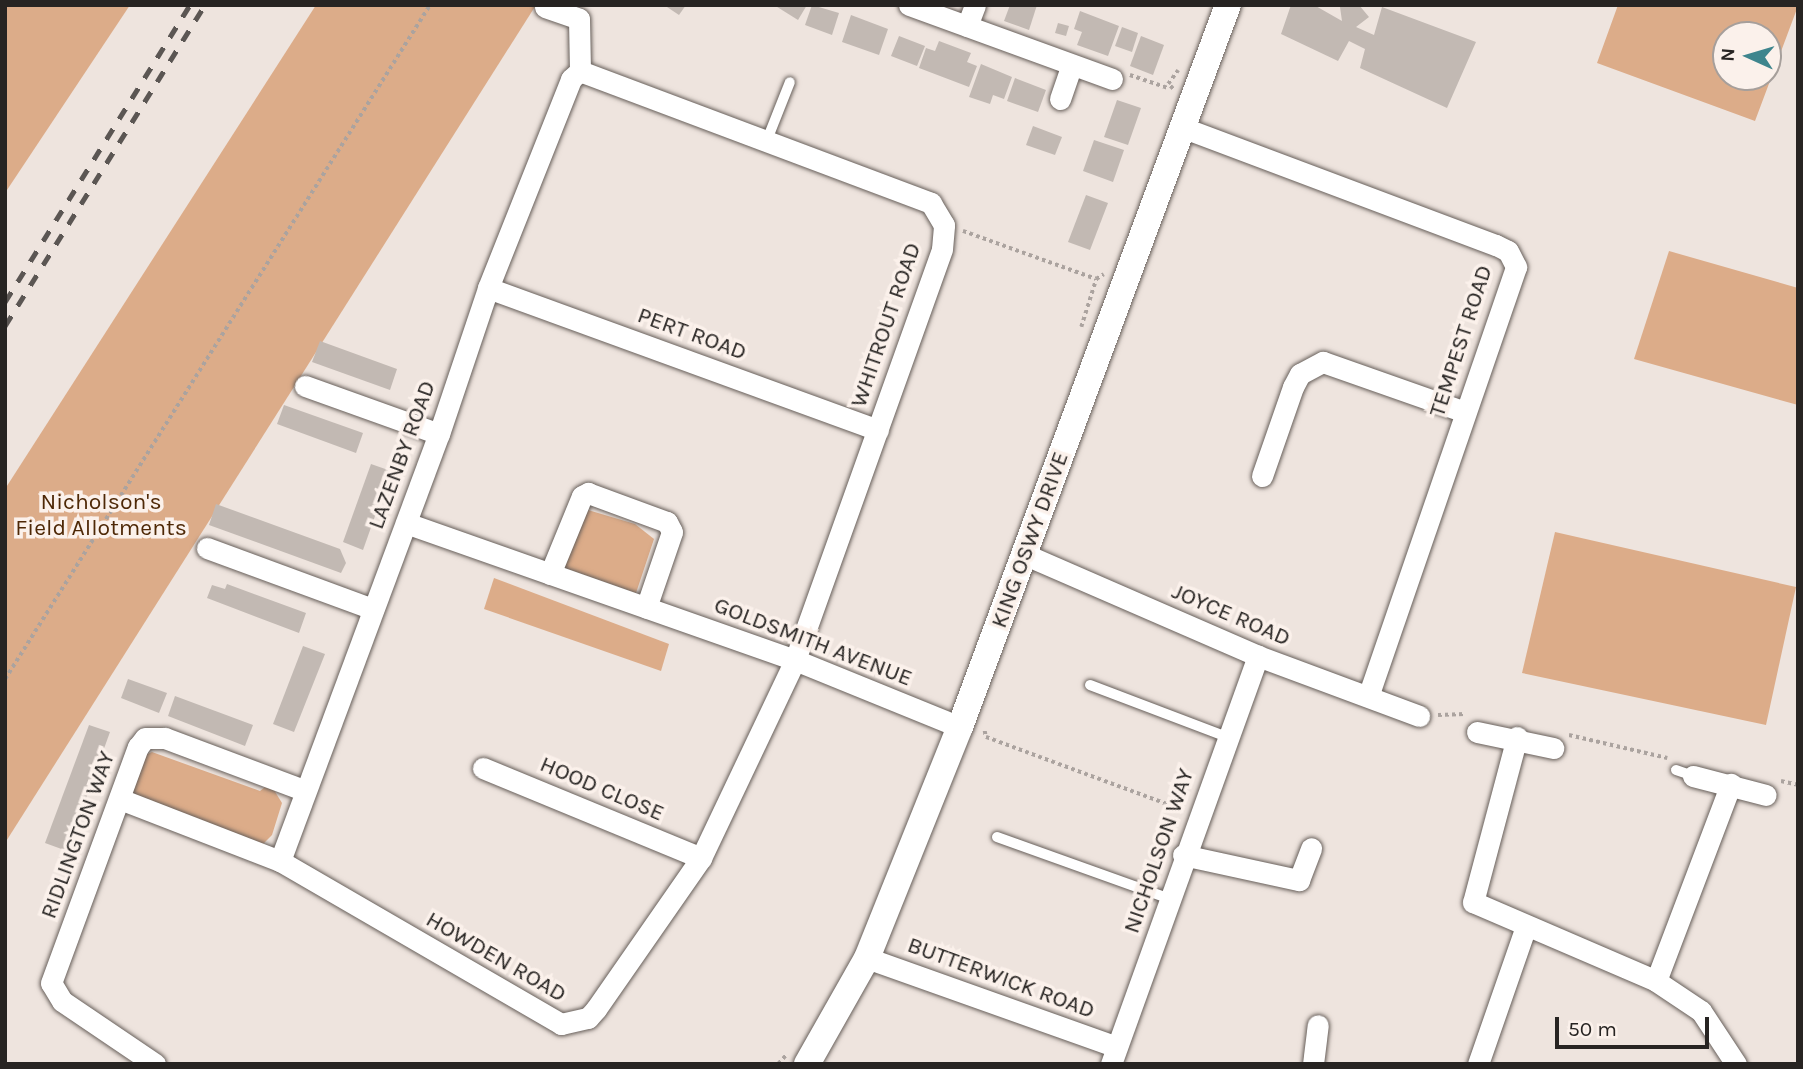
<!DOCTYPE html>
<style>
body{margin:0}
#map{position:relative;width:1803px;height:1069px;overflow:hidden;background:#eee4de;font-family:Karla,sans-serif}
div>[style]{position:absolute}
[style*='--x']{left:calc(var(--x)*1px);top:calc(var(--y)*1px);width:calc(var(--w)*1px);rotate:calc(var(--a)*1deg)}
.green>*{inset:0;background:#dcac89}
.building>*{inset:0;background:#c2b9b3}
.path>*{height:3.5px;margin-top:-1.75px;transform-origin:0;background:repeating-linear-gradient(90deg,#aba39f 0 3.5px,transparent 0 7px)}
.roads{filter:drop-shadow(0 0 2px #675f5a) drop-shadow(0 0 2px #675f5a)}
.service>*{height:10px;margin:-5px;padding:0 5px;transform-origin:5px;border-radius:5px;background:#fff}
.minor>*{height:21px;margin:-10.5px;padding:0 10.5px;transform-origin:10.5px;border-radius:10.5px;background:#fff}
.tertiary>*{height:26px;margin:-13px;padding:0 13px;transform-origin:13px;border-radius:13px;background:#fff}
.rail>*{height:5px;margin-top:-2.5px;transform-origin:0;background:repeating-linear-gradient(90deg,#5b5653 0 12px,transparent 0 24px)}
span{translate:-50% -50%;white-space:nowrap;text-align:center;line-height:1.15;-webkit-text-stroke:7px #fbf1eb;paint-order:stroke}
.street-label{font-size:23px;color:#272422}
.park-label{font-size:23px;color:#4e2806}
.frame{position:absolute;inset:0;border:7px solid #272422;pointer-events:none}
.north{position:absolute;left:1712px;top:21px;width:70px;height:70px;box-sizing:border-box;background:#fbf1eb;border:2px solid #a69f9b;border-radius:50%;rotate:274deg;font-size:19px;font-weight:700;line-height:28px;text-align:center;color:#272422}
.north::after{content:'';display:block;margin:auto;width:24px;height:32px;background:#3e858d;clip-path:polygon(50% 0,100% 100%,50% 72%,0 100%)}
.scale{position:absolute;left:1555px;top:1017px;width:154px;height:32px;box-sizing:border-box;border:4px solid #272422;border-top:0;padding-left:9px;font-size:21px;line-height:24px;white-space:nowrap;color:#272422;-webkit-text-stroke:5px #fbf1eb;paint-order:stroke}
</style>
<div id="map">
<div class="green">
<i style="clip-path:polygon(5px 5px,130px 5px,5px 193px)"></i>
<i style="clip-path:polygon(316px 5px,536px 5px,5px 843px,5px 489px)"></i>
<i style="clip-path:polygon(evenodd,1618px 5px,1798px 5px,1798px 6px,1755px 121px,1597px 63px,1618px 5px,1768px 35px,1768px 77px,1726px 77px,1726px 35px,1768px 35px)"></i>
<i style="clip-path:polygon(1669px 251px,1798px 288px,1798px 405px,1634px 359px)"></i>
<i style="clip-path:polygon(588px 510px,635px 524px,654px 539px,636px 593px,562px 567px)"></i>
<i style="clip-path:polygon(1555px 532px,1796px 587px,1766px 725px,1522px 673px)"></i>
<i style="clip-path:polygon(494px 578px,669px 644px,661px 671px,484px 609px)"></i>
<i style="clip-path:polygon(152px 752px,260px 791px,265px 787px,274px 790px,282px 803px,272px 835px,263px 844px,131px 794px,145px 755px)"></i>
</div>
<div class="building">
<i style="clip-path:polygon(664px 5px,686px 5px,679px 15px)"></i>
<i style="clip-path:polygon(774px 5px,807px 5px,798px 20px)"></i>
<i style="clip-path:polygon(812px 5px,839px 13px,832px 35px,805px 25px)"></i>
<i style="clip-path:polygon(1010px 5px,1037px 5px,1029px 30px,1004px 21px)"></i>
<i style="clip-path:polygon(1291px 5px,1314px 5px,1342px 21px,1340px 7px,1359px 5px,1369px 17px,1356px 27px,1374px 35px,1382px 7px,1476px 42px,1447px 108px,1360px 68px,1365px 49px,1349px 41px,1338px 61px,1281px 34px)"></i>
<i style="clip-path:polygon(1080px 11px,1119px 26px,1108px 56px,1077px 45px,1082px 32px,1074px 29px)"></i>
<i style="clip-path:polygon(851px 15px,888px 29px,879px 55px,842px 42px)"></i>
<i style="clip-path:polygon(1058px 23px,1069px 26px,1066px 36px,1055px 33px)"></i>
<i style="clip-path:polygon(1122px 27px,1138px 33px,1132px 52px,1115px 46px)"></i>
<i style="clip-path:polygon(899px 36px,925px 46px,917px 66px,891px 56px)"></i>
<i style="clip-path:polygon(1141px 36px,1164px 45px,1153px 75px,1130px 66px)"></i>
<i style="clip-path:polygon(939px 41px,971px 53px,967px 62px,977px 66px,969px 87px,919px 68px,926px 48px,935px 51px)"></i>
<i style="clip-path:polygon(981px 64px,1012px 77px,1004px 99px,993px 95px,990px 104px,969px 97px)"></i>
<i style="clip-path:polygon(1015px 78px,1046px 90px,1038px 112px,1007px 101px)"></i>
<i style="clip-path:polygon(1117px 100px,1141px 108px,1128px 145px,1104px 137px)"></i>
<i style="clip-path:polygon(1033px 126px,1062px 137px,1055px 155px,1026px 145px)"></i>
<i style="clip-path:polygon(1094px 140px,1124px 150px,1113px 182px,1083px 171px)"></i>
<i style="clip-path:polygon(1086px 195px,1108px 203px,1090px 250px,1068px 242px)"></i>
<i style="clip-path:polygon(320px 341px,397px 369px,390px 390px,312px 362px)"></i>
<i style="clip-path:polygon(284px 405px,363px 433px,356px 453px,277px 424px)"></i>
<i style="clip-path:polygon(371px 464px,391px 471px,363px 550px,343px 542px)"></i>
<i style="clip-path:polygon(216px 504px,340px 549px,346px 563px,341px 573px,209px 525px)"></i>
<i style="clip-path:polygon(227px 584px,306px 613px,299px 633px,207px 598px,212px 585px,225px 589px)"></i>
<i style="clip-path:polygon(303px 646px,325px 654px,294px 732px,273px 724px)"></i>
<i style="clip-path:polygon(128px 679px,167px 693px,159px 713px,121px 698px)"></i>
<i style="clip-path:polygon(175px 696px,253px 725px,245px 746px,168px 716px)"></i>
<i style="clip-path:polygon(89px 725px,110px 732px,67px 851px,45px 843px)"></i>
</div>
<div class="path">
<i style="--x:1130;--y:75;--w:39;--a:19"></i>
<i style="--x:1173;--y:89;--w:7;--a:-135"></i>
<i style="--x:1168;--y:84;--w:17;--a:-54"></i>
<i style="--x:963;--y:231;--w:141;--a:19.8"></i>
<i style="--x:1081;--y:327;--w:50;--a:-72.6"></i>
<i style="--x:1096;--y:279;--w:9;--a:-32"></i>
<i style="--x:5;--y:679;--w:797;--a:-57.77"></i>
<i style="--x:1438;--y:715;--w:27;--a:-2"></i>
<i style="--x:985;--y:731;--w:6;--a:81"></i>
<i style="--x:986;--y:737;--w:210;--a:20.3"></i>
<i style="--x:1569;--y:735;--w:101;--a:13.2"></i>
<i style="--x:1781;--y:781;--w:17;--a:13"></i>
<i style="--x:778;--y:1064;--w:12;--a:-48"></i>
</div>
<div class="roads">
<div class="service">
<i style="--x:767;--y:140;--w:62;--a:-68.4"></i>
<i style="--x:1090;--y:685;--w:147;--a:20.8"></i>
<i style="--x:1676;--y:770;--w:18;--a:19"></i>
<i style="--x:997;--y:837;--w:184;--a:19.7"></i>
</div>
<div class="minor">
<i style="--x:909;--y:5;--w:216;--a:20"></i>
<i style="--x:545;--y:7;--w:36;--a:19"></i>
<i style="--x:579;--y:19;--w:52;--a:88.9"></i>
<i style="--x:967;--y:26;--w:22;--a:-69"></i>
<i style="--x:1060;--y:99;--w:36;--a:-71"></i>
<i style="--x:1184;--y:128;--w:333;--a:20.6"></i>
<i style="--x:1496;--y:245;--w:13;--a:27"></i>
<i style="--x:1508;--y:251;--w:18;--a:63"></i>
<i style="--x:1516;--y:267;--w:454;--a:109"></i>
<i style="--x:488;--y:288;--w:415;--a:20"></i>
<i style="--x:305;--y:386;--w:142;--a:19.7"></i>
<i style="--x:1262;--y:476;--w:94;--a:-70.8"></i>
<i style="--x:1293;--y:387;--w:15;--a:-62"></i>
<i style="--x:1300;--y:374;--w:26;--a:-28"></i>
<i style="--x:1323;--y:362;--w:151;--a:19.4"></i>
<i style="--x:406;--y:523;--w:412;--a:19.4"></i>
<i style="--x:795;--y:660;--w:178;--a:22.1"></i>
<i style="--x:207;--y:548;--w:177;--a:20.2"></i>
<i style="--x:1026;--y:555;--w:253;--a:23.5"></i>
<i style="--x:1258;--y:656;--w:172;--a:20.4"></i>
<i style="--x:550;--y:574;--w:84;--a:-67.7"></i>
<i style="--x:582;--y:496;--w:7;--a:-27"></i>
<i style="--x:588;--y:493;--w:84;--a:20.2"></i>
<i style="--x:667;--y:522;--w:11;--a:63"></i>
<i style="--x:672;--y:532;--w:80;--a:108.9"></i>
<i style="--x:1477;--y:732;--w:78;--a:11.9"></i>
<i style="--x:1517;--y:737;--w:171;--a:104.9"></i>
<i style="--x:1473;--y:902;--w:199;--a:23.3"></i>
<i style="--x:1656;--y:981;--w:54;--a:33.7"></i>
<i style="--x:1701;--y:1011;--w:64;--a:56.6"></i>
<i style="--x:483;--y:768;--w:236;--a:22.4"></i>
<i style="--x:1693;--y:776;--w:75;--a:14.6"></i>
<i style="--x:120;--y:799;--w:172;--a:21.2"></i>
<i style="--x:280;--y:861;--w:325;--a:30.1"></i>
<i style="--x:561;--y:1024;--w:28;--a:-13"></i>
<i style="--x:588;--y:1018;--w:12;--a:-48"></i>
<i style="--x:596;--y:1009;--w:184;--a:-55.2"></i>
<i style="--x:701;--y:858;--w:219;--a:-64.6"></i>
<i style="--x:795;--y:660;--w:436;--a:-70.3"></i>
<i style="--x:942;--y:249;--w:24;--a:-85"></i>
<i style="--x:944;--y:225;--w:26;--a:-121"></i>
<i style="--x:931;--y:203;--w:375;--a:-159.4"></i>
<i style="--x:1183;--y:855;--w:119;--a:12.2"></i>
<i style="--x:1299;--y:880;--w:34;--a:-69"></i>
<i style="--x:280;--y:861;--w:456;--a:-69.6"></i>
<i style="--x:439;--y:434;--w:154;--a:-71.4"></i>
<i style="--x:488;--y:288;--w:225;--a:-68.3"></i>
<i style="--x:571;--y:79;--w:12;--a:-42"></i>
<i style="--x:867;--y:958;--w:265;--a:19.6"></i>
<i style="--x:1656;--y:981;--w:211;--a:-69.2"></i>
<i style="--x:155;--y:1064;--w:112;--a:-145.9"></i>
<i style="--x:62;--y:1001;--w:21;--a:-121"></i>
<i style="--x:51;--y:983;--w:252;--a:-69.8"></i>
<i style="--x:138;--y:747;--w:11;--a:-52"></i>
<i style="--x:145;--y:738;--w:20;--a:0"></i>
<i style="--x:165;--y:738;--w:147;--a:20.6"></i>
<i style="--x:1111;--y:1064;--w:434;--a:-70.2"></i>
<i style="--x:1313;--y:1064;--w:39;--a:-83"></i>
<i style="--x:1478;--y:1064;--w:146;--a:-70.8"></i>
</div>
<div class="tertiary">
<i style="--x:807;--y:1064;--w:122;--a:-60.5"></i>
<i style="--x:867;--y:958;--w:249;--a:-68.1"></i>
<i style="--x:960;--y:727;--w:770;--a:-69.64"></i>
</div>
</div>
<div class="rail">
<i style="--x:5;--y:302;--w:350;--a:-58.1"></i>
<i style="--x:5;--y:326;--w:378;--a:-58.1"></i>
</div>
<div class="street-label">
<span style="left:886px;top:325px;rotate:-71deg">WHITROUT ROAD</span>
<span style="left:692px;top:334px;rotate:20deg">PERT ROAD</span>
<span style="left:1461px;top:341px;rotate:-72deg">TEMPEST ROAD</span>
<span style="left:402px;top:455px;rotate:-70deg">LAZENBY ROAD</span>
<span style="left:1030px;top:540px;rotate:-70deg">KING OSWY DRIVE</span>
<span style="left:1231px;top:615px;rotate:23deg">JOYCE ROAD</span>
<span style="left:813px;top:642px;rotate:21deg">GOLDSMITH AVENUE</span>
<span style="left:602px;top:789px;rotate:23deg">HOOD CLOSE</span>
<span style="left:78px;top:835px;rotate:-70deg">RIDLINGTON WAY</span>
<span style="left:1159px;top:851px;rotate:-71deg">NICHOLSON WAY</span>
<span style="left:496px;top:957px;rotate:30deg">HOWDEN ROAD</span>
<span style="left:1001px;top:978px;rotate:20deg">BUTTERWICK ROAD</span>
</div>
<div class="park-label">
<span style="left:101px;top:515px">Nicholson's<br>Field Allotments</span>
</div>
<div class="frame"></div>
<div class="north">N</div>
<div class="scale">50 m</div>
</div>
